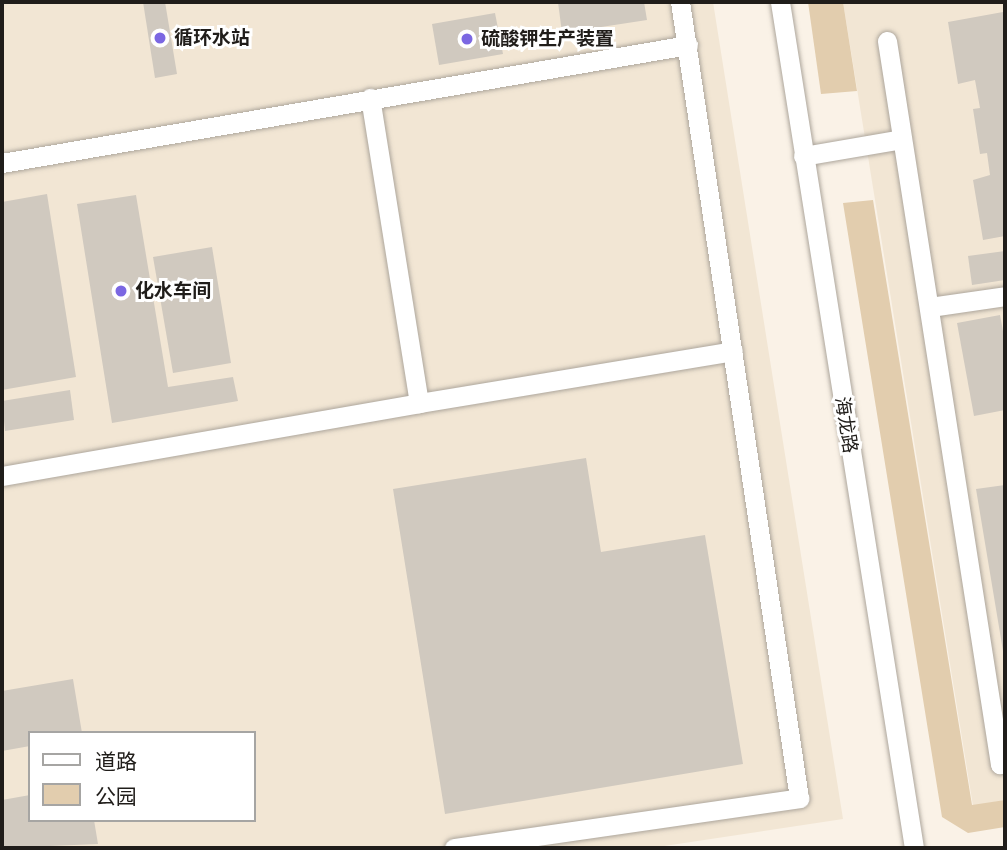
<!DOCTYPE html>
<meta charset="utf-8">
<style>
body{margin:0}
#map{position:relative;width:1007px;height:850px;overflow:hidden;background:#faf2e7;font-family:"IBM Plex Sans","Noto Sans SC",sans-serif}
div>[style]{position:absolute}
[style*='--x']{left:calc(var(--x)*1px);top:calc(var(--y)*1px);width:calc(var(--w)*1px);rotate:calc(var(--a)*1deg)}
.built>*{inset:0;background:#f2e6d4}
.green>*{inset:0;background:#e2cdae}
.building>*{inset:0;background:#d0c9bf}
.roads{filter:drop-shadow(0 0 2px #ada69c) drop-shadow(0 0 2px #ada69c)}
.minor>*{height:19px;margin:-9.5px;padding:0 9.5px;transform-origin:9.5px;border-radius:9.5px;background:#fff}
.dots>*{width:19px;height:19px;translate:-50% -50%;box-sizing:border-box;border:4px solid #fff;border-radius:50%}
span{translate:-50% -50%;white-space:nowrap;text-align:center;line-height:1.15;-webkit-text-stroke:6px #fff;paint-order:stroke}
.poi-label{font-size:19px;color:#201d1a;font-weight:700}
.left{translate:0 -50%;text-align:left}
.street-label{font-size:19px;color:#201d1a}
.frame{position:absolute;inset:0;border:4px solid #201d1a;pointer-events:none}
.legend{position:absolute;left:28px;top:731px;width:228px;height:91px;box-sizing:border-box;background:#fff;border:2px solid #a6a5a3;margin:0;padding:9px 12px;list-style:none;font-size:21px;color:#201d1a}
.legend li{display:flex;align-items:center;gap:14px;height:35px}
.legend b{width:35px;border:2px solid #a6a5a3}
</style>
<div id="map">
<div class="built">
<i style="clip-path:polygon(evenodd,2px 2px,713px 2px,843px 819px,651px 848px,2px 848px,2px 2px,30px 733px,254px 733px,254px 820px,30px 820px,30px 733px)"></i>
<i style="clip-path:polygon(843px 2px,1005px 2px,1005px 800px,973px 806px)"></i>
</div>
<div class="green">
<i style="clip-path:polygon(808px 2px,843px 2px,857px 91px,821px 94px)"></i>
<i style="clip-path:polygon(873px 200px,972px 805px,1005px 800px,1005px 827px,968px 833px,942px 817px,843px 203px)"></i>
</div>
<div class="building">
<i style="clip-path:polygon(143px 2px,165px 2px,177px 74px,155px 78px)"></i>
<i style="clip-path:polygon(558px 2px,644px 2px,647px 20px,562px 33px)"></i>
<i style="clip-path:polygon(1003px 12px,1005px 236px,983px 240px,973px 180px,990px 175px,987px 153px,980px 154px,973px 109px,980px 108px,975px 80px,958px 84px,948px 22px)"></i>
<i style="clip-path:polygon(495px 13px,503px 54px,439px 65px,432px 24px)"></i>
<i style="clip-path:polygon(47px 194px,76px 377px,2px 390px,2px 202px)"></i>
<i style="clip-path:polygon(136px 195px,168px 387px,233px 377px,238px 401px,112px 423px,77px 204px)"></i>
<i style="clip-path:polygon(212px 247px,231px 363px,173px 373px,153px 257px)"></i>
<i style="clip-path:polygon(1005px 251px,1005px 280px,972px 285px,968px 256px)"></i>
<i style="clip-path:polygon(1000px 315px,1005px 342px,1005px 410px,974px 416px,957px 323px)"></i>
<i style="clip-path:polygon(70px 390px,74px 420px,5px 431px,2px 401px)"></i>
<i style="clip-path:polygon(586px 458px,601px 552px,705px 535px,743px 764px,445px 814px,393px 489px)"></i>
<i style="clip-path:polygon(1005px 485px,1005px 657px,1004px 657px,976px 489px)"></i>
<i style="clip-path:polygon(73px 679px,82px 733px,30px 733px,30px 746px,2px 751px,2px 691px)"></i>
<i style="clip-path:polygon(30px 795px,30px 820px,94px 820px,98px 844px,2px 848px,2px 800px)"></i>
</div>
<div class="roads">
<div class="minor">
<i style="--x:780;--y:2;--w:857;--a:81"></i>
<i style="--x:887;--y:41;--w:732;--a:81.12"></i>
<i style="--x:1000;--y:764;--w:5;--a:-11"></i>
<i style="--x:803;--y:156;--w:100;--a:-9.7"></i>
<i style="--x:2;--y:163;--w:696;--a:-9.76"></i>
<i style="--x:930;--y:307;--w:76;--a:-8.3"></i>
<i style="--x:419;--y:403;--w:318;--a:-9.4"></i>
<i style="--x:2;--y:476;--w:423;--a:-9.9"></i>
<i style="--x:419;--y:403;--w:309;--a:-99.1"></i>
<i style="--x:454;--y:848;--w:349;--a:-8.2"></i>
<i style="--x:799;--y:798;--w:805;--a:-98.5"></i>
</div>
</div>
<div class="dots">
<i style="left:160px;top:38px;background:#7b67e2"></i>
<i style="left:467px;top:39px;background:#7b67e2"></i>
<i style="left:121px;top:291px;background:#7b67e2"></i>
</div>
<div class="poi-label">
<span class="left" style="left:174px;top:38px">循环水站</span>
<span class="left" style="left:481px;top:39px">硫酸钾生产装置</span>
<span class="left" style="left:135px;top:291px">化水车间</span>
</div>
<div class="street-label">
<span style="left:846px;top:425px;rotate:81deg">海龙路</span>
</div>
<div class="frame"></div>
<ul class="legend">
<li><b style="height:9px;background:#fff"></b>道路</li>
<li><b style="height:19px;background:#e2cdae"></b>公园</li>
</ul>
</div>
